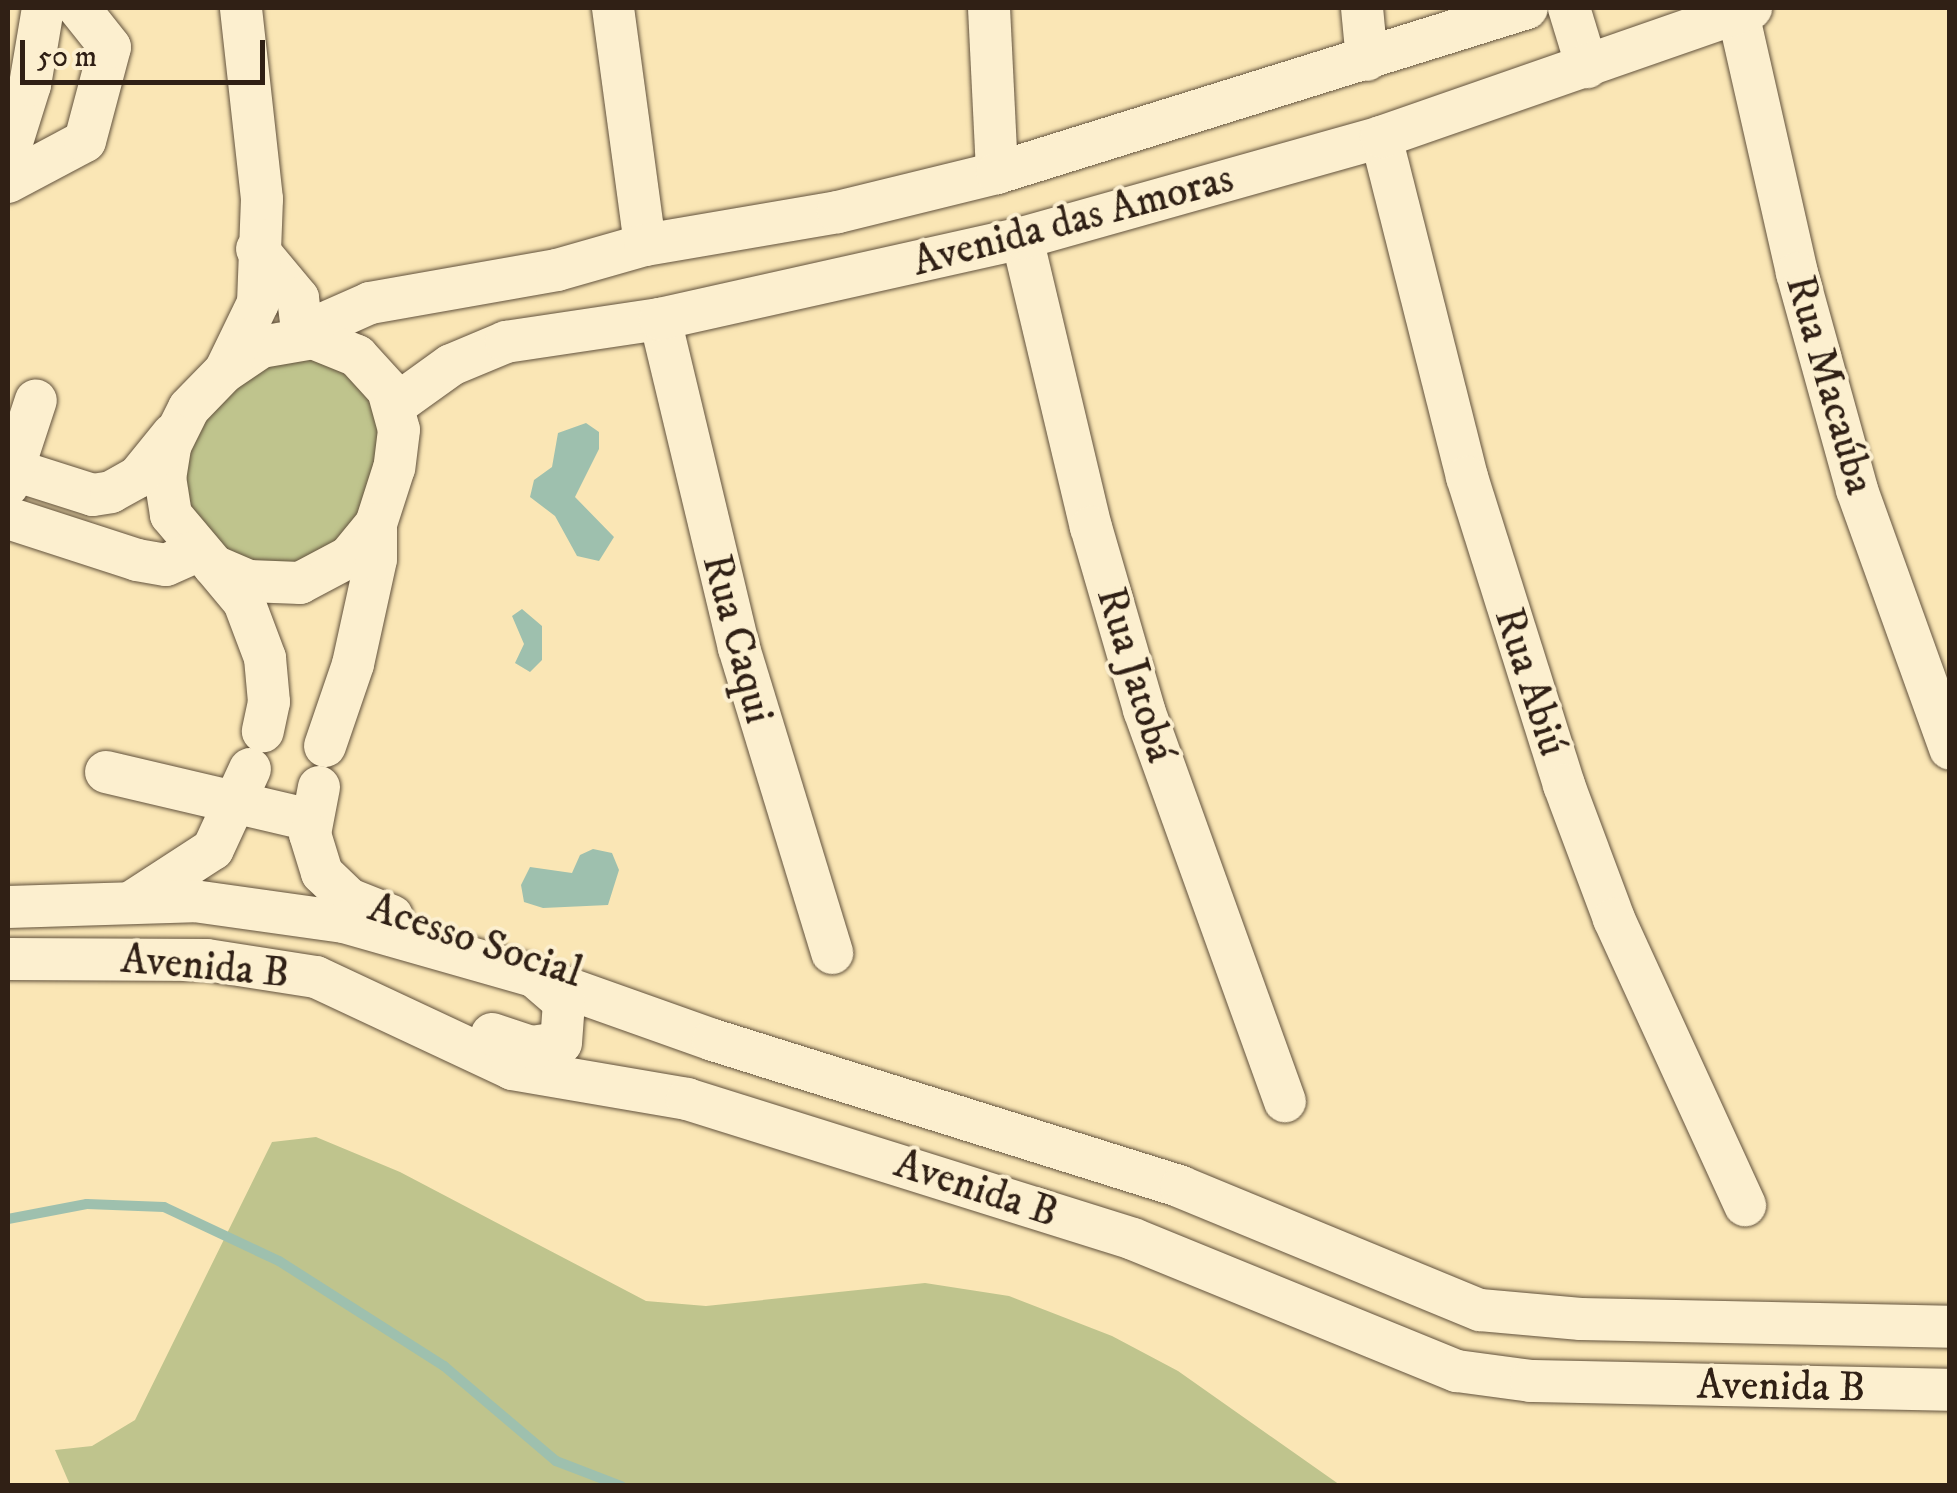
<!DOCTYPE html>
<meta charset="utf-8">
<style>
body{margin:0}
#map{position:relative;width:1957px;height:1493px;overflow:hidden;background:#fae6b5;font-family:"IM FELL DW Pica",serif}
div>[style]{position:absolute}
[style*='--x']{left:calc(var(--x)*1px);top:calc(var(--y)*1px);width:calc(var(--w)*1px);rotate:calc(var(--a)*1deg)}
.green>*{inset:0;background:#bfc48d}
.water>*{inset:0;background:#9ec0ae}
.stream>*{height:10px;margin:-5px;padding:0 5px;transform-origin:5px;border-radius:5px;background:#9ec0ae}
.roads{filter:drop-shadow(0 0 2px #62523d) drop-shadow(0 0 2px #62523d)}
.minor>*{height:42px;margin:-21px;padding:0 21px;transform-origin:21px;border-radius:21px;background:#fcefcf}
span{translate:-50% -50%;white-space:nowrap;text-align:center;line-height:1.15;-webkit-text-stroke:8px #fcefcf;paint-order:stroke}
.street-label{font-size:42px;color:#302015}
.frame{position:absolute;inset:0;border:10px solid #302015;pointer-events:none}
.scale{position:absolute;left:20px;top:40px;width:245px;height:45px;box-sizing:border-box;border:5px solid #302015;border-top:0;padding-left:12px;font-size:30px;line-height:35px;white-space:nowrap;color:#302015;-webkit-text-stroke:8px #fcefcf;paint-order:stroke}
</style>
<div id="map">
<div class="green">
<i style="clip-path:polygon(291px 351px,357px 368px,386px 437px,359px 525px,292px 570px,232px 556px,191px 513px,182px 472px,186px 450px,214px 402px)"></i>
<i style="clip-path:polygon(316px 1137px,400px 1172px,646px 1301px,706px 1306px,925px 1283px,1009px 1296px,1112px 1336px,1178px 1371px,1340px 1485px,70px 1485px,55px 1450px,92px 1446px,135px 1420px,272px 1142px)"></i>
</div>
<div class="water">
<i style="clip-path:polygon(586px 423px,599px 432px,599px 449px,575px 497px,614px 537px,599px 561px,577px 556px,555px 516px,530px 497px,534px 480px,552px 467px,558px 433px)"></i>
<i style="clip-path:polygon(522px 609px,542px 626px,542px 660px,530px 672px,515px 663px,524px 644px,512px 616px)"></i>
<i style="clip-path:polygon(593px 849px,612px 853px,619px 870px,608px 905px,543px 908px,524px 902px,521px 885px,530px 867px,572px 873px,580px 855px)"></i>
</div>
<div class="stream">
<i style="--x:8;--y:1219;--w:80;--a:-10.8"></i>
<i style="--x:87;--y:1204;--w:77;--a:2.2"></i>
<i style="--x:164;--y:1207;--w:127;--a:25.2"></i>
<i style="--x:279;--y:1261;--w:196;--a:32.5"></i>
<i style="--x:444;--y:1366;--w:147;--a:40.3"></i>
<i style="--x:556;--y:1461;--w:70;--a:21"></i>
</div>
<div class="roads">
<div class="minor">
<i style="--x:613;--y:8;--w:239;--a:82.3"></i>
<i style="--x:989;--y:8;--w:165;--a:87.2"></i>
<i style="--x:1362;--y:8;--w:52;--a:84.5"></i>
<i style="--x:1569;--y:8;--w:62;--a:73"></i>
<i style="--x:1738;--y:13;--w:267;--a:77.2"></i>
<i style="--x:1797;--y:273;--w:225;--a:74.5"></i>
<i style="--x:1857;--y:490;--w:275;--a:70.2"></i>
<i style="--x:1381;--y:137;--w:351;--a:75.8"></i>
<i style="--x:1467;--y:477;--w:323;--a:72.5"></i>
<i style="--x:1564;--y:785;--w:143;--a:69.5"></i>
<i style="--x:1614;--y:919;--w:315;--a:65.4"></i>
<i style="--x:8;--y:155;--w:73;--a:-72.6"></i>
<i style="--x:30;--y:85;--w:78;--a:-80.4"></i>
<i style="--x:8;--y:182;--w:87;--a:-28"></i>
<i style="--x:85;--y:141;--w:97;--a:-75.1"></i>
<i style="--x:110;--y:47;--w:50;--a:-128.5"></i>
<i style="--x:1022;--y:238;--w:297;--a:76.6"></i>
<i style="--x:1091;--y:527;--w:191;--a:73.8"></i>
<i style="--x:1144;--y:710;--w:416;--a:70.2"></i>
<i style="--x:257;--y:249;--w:64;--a:50.1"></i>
<i style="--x:298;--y:298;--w:40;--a:82.9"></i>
<i style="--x:660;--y:319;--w:338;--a:76.5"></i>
<i style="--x:739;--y:648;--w:319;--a:73"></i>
<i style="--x:313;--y:338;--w:19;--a:-51"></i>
<i style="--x:325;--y:323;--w:49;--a:-24"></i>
<i style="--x:370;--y:303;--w:190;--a:-10"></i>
<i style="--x:557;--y:270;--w:91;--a:-15.9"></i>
<i style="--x:645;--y:245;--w:196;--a:-9.7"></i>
<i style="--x:838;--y:212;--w:164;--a:-13.8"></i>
<i style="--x:997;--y:173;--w:555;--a:-17.29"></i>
<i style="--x:313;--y:338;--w:48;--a:22.2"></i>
<i style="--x:357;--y:356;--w:46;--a:47.6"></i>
<i style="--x:388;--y:390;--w:41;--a:74.6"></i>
<i style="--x:399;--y:430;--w:38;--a:97"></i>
<i style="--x:394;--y:468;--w:59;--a:107.8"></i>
<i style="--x:376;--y:524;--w:43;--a:129.3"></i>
<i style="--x:349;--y:557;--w:55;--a:152"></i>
<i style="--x:300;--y:583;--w:51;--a:-177.8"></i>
<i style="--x:249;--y:581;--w:38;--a:-157"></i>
<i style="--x:214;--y:566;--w:67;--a:-130.1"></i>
<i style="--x:171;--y:515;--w:36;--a:-99"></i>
<i style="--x:165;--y:479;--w:33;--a:-81"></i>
<i style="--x:170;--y:446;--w:42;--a:-63.4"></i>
<i style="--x:189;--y:408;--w:50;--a:-45.8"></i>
<i style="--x:224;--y:372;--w:45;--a:-34"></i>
<i style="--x:261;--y:347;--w:53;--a:-9.8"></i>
<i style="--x:227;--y:367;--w:71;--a:-64.2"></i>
<i style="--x:258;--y:303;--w:104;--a:-87.8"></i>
<i style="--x:262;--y:199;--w:192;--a:-96.3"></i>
<i style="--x:394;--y:406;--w:70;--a:-35.7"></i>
<i style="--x:451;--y:365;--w:60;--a:-22.7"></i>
<i style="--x:506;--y:342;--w:156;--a:-8.5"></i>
<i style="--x:660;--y:319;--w:371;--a:-12.6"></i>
<i style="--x:1022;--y:238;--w:373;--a:-15.7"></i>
<i style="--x:1381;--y:137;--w:392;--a:-19.2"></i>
<i style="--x:8;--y:468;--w:89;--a:17.6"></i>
<i style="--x:93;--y:495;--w:18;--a:-9"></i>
<i style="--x:111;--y:492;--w:31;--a:-29"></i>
<i style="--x:138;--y:477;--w:55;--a:-50.9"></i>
<i style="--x:8;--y:485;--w:89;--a:-71.8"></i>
<i style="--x:8;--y:518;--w:136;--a:18"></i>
<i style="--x:137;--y:560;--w:29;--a:10"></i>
<i style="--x:166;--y:565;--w:35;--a:-24"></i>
<i style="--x:214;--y:566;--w:47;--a:50.2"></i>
<i style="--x:244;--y:602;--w:60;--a:69.4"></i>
<i style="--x:265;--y:658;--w:44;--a:84.8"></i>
<i style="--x:269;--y:702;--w:30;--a:102"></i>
<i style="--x:325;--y:746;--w:87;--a:-71.1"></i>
<i style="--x:353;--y:664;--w:107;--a:-77.6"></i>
<i style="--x:376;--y:559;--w:35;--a:-90"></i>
<i style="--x:106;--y:772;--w:211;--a:13.2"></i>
<i style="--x:319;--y:787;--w:48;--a:100.8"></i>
<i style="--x:310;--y:834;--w:41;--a:72.9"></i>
<i style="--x:322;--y:873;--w:37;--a:44"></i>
<i style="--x:349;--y:899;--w:46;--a:21.6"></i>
<i style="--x:133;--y:901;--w:95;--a:-33"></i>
<i style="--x:213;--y:849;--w:88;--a:-65.2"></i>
<i style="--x:8;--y:907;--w:186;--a:-1.8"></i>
<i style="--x:194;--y:901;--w:151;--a:8"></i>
<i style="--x:344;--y:922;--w:197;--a:15.9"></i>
<i style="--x:533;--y:976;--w:191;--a:19.6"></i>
<i style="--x:713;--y:1040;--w:491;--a:17.4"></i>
<i style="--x:1181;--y:1187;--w:323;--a:22.4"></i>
<i style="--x:1480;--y:1310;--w:101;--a:5.1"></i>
<i style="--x:1581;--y:1319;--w:369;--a:1.2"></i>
<i style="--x:8;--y:959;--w:199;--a:0.3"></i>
<i style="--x:207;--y:960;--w:110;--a:8.9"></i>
<i style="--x:316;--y:977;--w:217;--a:25.1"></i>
<i style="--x:512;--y:1069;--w:178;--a:9.7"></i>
<i style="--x:687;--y:1099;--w:467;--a:17.4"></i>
<i style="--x:1133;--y:1239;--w:350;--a:22.2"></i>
<i style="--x:1457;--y:1371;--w:75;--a:7.7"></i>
<i style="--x:1531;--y:1381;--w:419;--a:1.2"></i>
<i style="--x:492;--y:1034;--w:41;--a:18.4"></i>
<i style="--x:531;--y:1047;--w:30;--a:-8"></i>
<i style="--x:561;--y:1043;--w:41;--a:-85.8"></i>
<i style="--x:564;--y:1002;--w:38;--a:-139"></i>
</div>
</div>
<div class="street-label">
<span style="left:1073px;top:221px;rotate:-15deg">Avenida das Amoras</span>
<span style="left:1829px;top:385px;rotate:74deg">Rua Macaúba</span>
<span style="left:737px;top:639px;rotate:75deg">Rua Caqui</span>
<span style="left:1135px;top:675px;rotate:73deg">Rua Jatobá</span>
<span style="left:1530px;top:682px;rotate:72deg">Rua Abiú</span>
<span style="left:475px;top:941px;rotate:18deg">Acesso Social</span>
<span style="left:205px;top:967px;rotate:5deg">Avenida B</span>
<span style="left:976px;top:1189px;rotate:18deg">Avenida B</span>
<span style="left:1781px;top:1387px;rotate:1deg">Avenida B</span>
</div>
<div class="frame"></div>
<div class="scale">50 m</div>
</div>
